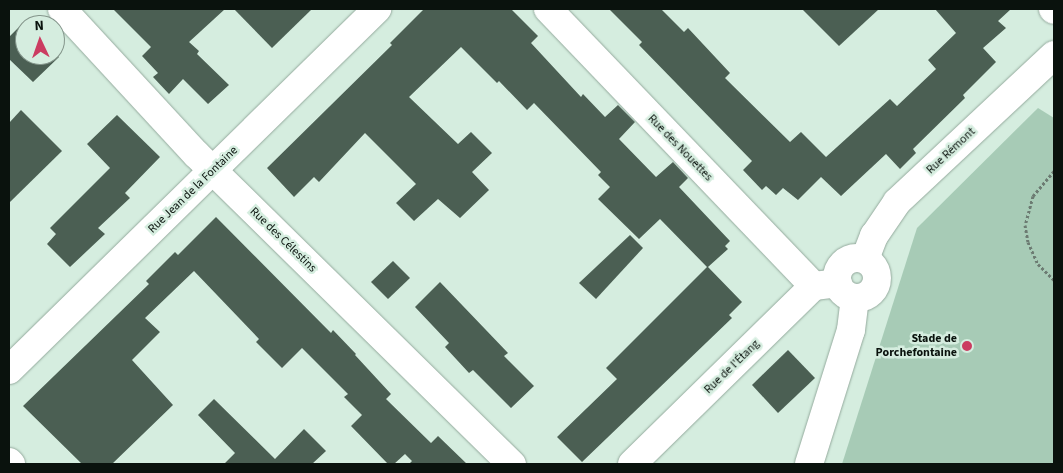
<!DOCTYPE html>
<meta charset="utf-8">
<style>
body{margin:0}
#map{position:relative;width:1063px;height:473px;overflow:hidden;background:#d5eddf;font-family:"Source Sans 3",sans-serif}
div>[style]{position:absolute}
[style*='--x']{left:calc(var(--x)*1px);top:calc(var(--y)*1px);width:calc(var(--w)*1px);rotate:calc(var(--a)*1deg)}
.green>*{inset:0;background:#a7cbb6}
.building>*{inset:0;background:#4b5f53}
.path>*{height:3px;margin-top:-1.5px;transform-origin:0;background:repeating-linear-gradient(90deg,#6c7b72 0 2.5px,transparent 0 5px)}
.roads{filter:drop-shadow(0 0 1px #94aa9d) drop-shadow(0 0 1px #94aa9d)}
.street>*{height:28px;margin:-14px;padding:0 14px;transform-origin:14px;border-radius:14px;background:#fff}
.street>.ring{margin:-14px;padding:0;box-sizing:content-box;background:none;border:28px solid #fff;border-radius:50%}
.dots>*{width:14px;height:14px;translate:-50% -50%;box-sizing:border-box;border:2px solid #d5eddf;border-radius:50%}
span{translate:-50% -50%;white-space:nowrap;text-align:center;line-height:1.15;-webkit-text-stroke:5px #d5eddf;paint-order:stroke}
.street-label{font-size:12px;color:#0a120d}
.poi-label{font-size:12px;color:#0a120d;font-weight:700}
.right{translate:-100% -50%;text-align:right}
.frame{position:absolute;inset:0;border:10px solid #0a120d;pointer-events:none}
.north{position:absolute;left:15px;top:15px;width:50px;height:50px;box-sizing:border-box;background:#d5eddf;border:1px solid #84958b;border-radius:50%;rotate:357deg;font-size:14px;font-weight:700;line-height:20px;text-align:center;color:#0a120d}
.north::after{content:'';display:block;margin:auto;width:18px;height:22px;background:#cb3c61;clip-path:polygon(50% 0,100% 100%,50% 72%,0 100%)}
</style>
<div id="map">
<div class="green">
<i style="clip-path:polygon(1038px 108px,1054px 118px,1054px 464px,842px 464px,917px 228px)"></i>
</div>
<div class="building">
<i style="clip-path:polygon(113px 9px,225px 9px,189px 42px,199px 51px,197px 54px,229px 85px,208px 104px,183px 79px,169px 94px,153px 77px,158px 73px,142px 56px,151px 47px)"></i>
<i style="clip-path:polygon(234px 9px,312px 9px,272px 48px)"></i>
<i style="clip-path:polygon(424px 9px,511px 9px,538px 36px,531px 43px,581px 97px,583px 94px,605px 117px,618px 105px,635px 122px,619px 139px,656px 177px,673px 162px,688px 178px,679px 187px,730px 241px,725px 246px,728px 249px,708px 267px,742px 302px,729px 315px,732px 318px,582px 462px,557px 437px,617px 379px,606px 368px,707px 267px,660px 219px,639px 239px,598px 199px,610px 187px,598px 175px,601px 172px,534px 103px,527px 110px,499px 81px,497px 83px,461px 47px,409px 97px,458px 144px,471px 132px,492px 153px,472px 172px,489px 190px,460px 218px,438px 199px,414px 221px,396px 203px,416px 184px,365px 133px,319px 182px,314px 177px,294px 197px,267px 168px,392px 45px,390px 43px)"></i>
<i style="clip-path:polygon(609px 9px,661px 9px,684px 32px,688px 28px,730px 73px,725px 78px,790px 142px,801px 132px,826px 157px,890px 99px,897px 106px,936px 69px,928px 60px,956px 33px,935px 9px,1011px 9px,998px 21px,1006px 28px,983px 48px,996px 62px,963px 95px,965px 98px,913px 149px,916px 153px,900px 169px,886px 154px,841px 196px,821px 177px,798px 200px,783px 188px,776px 195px,766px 186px,762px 190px,743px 170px,752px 161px,639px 45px,642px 42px)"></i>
<i style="clip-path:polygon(802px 9px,879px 9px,839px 46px)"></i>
<i style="clip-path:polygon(24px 22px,26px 25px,25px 55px,55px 55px,55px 53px,59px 57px,33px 82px,9px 59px,9px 37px)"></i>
<i style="clip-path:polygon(21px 110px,62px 151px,9px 203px,9px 123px)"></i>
<i style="clip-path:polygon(117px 115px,160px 157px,125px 193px,130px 198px,98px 228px,105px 234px,70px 267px,47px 244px,56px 234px,50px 228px,110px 168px,87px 144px)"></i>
<i style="clip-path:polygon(216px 217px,331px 333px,333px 330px,356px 354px,355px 355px,391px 394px,386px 399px,431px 443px,438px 436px,467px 464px,409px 464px,412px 461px,405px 454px,394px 464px,388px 464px,351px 426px,362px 415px,344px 397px,348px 394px,302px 348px,282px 368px,256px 342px,259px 339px,194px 271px,145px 318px,160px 332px,132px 360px,173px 405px,112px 464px,82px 464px,23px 406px,149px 284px,146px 281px,175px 252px,178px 255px)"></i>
<i style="clip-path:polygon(630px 235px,643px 248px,596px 299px,579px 283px)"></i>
<i style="clip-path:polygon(393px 261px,410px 278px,388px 299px,371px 282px)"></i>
<i style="clip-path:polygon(440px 282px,508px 353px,504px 356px,534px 386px,511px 408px,473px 370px,469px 373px,445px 347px,449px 343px,415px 307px)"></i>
<i style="clip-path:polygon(788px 350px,815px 378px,778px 413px,752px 385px)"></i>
<i style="clip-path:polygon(214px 399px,275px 459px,304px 429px,326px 451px,312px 464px,224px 464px,235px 453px,198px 415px)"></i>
</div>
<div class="path">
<i style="--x:1054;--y:171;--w:33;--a:130"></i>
<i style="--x:1033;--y:196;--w:30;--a:105"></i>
<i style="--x:1025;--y:225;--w:17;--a:80"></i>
<i style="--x:1028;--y:242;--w:24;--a:66"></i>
<i style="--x:1038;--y:264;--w:23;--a:45"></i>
</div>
<div class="roads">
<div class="street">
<i style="--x:62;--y:9;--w:197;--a:47.3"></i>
<i style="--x:196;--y:154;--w:443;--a:44.5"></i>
<i style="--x:548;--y:9;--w:384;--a:46.2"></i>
<i style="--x:1053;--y:9;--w:1;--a:45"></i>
<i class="ring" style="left:837px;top:258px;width:12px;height:12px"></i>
<i style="--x:865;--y:259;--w:25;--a:-69"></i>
<i style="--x:874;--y:236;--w:41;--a:-55.9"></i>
<i style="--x:897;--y:202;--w:215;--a:-43.1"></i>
<i style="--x:9;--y:370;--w:516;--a:-44.45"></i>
<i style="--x:9;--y:462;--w:3;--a:45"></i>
<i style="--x:632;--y:464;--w:255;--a:-44.4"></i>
<i style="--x:814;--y:286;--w:24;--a:-7"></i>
<i style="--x:809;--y:464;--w:140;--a:-72.6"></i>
<i style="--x:851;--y:330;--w:32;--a:-83"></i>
</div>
</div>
<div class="dots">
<i style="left:967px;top:346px;background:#cb3c61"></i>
</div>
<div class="street-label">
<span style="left:680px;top:148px;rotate:46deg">Rue des Nouettes</span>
<span style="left:951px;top:151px;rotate:-43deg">Rue Rémont</span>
<span style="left:193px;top:190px;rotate:-44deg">Rue Jean de la Fontaine</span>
<span style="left:283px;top:240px;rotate:44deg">Rue des Célestins</span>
<span style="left:732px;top:367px;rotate:-44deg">Rue de l'Étang</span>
</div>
<div class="poi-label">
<span class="right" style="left:957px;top:346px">Stade de<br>Porchefontaine</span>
</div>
<div class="frame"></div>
<div class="north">N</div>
</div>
